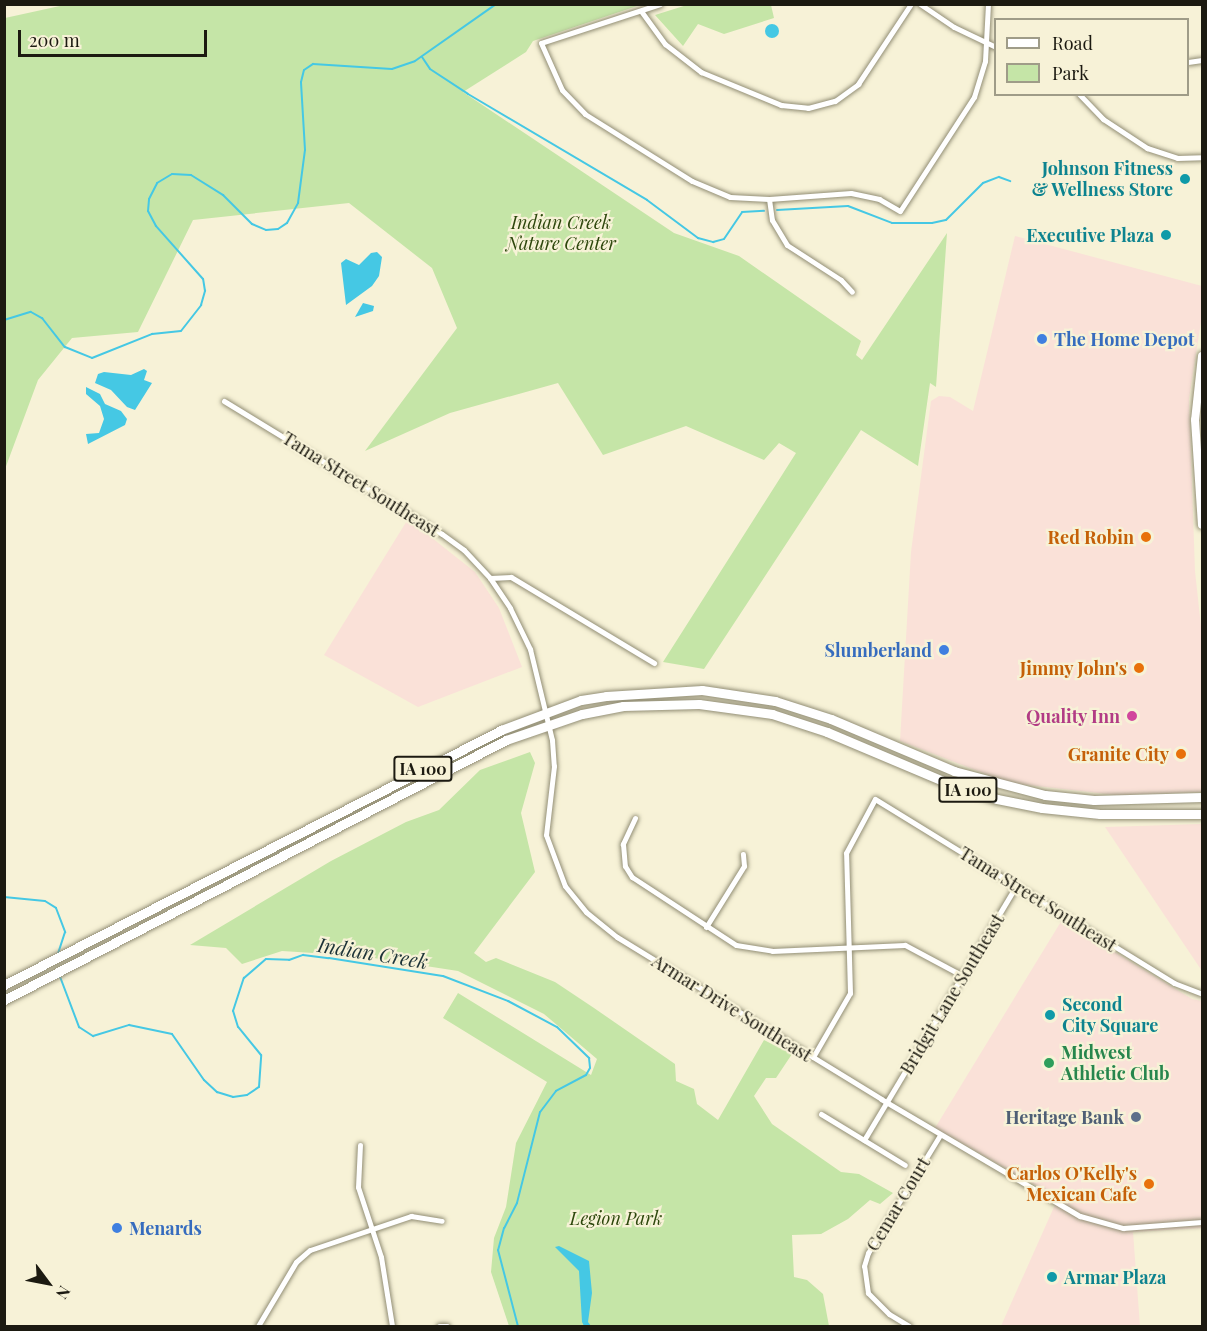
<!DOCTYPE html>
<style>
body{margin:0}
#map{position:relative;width:1207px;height:1331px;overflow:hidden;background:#f7f2d7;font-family:"Playfair Display",serif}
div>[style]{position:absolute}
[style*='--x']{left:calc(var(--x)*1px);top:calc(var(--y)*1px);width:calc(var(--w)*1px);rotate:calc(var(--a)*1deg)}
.commercial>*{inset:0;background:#fae1d8}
.green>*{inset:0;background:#c5e5a7}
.water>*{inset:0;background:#45c8e4}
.round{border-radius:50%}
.stream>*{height:2px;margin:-1px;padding:0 1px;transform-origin:1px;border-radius:1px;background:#45c8e4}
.roads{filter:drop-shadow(0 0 2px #928e75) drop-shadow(0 0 2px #928e75)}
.street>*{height:5px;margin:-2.5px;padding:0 2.5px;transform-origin:2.5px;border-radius:2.5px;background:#fff}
.primary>*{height:8px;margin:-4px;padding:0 4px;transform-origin:4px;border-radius:4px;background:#fff}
.highway>*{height:9px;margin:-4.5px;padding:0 4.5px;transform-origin:4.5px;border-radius:4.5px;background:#fff}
.dots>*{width:16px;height:16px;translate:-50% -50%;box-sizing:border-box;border:3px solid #f7f2d7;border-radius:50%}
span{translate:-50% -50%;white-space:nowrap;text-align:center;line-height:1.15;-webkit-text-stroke:4.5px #f7f2d7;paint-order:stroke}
.shield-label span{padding:2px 4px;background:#f7f2d7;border:2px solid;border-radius:4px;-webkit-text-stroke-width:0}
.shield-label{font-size:16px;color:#1c1a11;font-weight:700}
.culture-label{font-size:18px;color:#0d838f;font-weight:700}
.right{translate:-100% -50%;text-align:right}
.left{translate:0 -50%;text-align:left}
.park-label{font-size:18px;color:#2d470c;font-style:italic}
.shop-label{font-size:18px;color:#366cbe;font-weight:700}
.street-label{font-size:18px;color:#1c1a11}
.food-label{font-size:18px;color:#c56008;font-weight:700}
.hotel-label{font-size:18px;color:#b23c85;font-weight:700}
.leisure-label{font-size:18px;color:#27864d;font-weight:700}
.service-label{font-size:18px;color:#4e5e75;font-weight:700}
.water-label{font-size:20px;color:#1c3237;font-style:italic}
.frame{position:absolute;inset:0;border:6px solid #1c1a11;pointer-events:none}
.legend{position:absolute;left:994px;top:18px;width:195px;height:78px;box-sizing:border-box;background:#f7f2d7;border:2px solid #9f9c88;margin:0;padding:8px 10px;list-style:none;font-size:18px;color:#1c1a11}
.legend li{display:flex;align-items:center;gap:12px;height:30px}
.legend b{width:30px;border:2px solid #9f9c88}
.north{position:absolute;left:18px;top:1253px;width:60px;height:60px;-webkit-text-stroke:4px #f7f2d7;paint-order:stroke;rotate:122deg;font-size:16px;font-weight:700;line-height:24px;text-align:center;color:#1c1a11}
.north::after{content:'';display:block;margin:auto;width:21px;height:27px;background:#1c1a11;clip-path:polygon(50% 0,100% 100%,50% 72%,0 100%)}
.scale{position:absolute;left:18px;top:30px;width:189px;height:27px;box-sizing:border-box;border:3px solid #1c1a11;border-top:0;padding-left:8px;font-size:18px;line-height:21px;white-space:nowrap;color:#1c1a11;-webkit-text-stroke:4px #f7f2d7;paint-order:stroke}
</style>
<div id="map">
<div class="commercial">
<i style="clip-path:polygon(1015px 236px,1202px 286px,1202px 315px,1189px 399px,1195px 571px,1202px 636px,1202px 792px,1116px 795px,1009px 783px,900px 741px,911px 552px,931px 401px,939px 396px,950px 397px,973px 411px)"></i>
<i style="clip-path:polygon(408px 519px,475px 572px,499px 608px,522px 667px,418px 707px,324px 655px)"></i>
<i style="clip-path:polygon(1202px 824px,1202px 971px,1105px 827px)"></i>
<i style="clip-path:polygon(1062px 920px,1192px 999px,1202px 1001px,1202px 1228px,1133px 1232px,1140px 1326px,1001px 1326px,1058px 1198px,935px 1128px)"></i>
</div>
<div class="green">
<i style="clip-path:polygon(69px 4px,640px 5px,533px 41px,526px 52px,463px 92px,674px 233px,739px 256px,861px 341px,856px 355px,862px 360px,947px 233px,936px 387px,930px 383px,918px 466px,861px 430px,704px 669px,663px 662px,796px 453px,779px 443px,764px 460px,686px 426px,603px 455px,558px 383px,450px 413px,365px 451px,457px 328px,432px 268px,349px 203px,193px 220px,138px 332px,72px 338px,38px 380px,5px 469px,5px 18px)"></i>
<i style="clip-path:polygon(771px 5px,774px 18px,724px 34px,698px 24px,683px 46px,655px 15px,687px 5px)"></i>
<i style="clip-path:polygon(530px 752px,535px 763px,521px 813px,535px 872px,474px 953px,486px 962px,496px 958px,555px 982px,594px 1008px,675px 1064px,676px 1081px,694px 1089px,697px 1104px,718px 1120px,764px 1040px,792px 1054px,776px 1078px,766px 1078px,754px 1096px,772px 1124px,841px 1172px,859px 1174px,893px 1193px,880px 1204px,870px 1200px,848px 1219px,821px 1234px,792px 1235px,794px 1277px,807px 1280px,823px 1294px,829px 1326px,509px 1326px,491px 1272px,494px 1238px,506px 1207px,516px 1143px,547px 1082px,443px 1018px,458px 993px,591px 1075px,597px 1059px,544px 1014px,458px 971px,361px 956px,282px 951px,242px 964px,226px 948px,190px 945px,331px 861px,406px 822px,439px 810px,480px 770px)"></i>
</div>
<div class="water">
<i class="round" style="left:765px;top:24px;width:14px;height:14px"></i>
<i style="clip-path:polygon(371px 253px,377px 252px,382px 257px,379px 276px,372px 286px,346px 305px,341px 263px,346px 259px,359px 265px)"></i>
<i style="clip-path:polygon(363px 303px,374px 306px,373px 311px,355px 317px)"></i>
<i style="clip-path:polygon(144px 369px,147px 371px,144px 380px,152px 383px,135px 410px,127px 407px,111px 390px,95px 383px,98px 374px,104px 372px,131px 375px)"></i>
<i style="clip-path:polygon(86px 387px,100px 394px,105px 404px,121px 411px,127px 419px,125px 425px,88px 444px,86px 434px,99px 433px,104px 419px,100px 406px,86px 394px)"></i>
<i style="clip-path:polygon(559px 1246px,589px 1261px,592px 1293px,588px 1322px,591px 1326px,584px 1326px,582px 1322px,579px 1271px,555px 1247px)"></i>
</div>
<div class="stream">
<i style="--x:422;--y:57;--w:14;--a:56"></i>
<i style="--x:430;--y:69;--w:45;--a:33.3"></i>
<i style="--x:468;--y:94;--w:208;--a:30.6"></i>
<i style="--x:647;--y:200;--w:64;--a:36.7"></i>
<i style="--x:698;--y:238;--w:16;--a:15"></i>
<i style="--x:713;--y:242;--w:11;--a:-15"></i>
<i style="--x:724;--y:239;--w:32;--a:-56"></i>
<i style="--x:742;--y:212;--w:22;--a:-3"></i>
<i style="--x:777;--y:210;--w:71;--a:-3.2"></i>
<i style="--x:848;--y:206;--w:47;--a:21.1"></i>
<i style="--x:892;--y:223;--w:40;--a:0"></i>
<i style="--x:932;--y:223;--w:14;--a:-12"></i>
<i style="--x:946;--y:220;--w:52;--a:-45"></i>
<i style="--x:983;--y:183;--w:17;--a:-21"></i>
<i style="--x:999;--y:177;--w:12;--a:20"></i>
<i style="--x:4;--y:320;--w:28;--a:-17"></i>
<i style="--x:31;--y:312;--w:13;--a:29"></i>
<i style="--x:42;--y:318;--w:37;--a:52"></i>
<i style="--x:65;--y:347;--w:29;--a:22"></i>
<i style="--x:92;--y:358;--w:65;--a:-21.8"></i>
<i style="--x:152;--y:334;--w:29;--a:-6"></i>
<i style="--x:181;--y:331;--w:33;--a:-52"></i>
<i style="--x:201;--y:305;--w:15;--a:-74"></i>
<i style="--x:205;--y:291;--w:12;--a:-99"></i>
<i style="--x:203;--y:279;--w:71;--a:-131.6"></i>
<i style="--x:156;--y:226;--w:17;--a:-118"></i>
<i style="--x:148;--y:211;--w:12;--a:-85"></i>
<i style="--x:149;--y:199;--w:18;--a:-63"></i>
<i style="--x:157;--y:183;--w:17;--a:-31"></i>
<i style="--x:172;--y:174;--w:19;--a:3"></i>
<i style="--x:191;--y:175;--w:38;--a:32"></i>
<i style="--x:223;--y:195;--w:41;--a:45"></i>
<i style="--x:252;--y:224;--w:15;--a:23"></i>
<i style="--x:266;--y:230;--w:12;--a:-5"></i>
<i style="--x:278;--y:229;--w:11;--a:-34"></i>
<i style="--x:287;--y:223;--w:23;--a:-61"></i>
<i style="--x:298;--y:203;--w:53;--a:-82.5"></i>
<i style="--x:305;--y:150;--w:68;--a:-93.4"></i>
<i style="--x:301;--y:82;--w:12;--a:-76"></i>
<i style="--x:304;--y:70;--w:11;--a:-34"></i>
<i style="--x:313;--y:64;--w:79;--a:3.6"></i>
<i style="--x:392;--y:69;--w:24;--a:-19"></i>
<i style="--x:415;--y:61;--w:99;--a:-35.1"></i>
<i style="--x:4;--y:897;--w:41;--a:5.6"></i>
<i style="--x:45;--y:901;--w:13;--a:32"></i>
<i style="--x:56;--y:908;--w:26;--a:69"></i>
<i style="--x:65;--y:932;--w:22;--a:108"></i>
<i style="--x:59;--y:974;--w:57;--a:69.3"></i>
<i style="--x:79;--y:1027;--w:17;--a:33"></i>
<i style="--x:93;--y:1036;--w:38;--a:-17"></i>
<i style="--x:129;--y:1025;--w:44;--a:11.8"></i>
<i style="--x:172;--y:1034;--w:56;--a:55.2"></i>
<i style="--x:204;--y:1080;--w:18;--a:43"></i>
<i style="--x:217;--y:1092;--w:17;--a:17"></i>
<i style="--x:233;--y:1097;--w:14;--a:-8"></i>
<i style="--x:247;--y:1095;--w:14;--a:-34"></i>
<i style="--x:259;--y:1087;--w:32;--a:-86"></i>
<i style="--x:261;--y:1055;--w:36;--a:-129"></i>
<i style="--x:238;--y:1027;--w:17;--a:-107"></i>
<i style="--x:233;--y:1011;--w:35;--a:-72"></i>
<i style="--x:244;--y:978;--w:29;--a:-41"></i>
<i style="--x:266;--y:959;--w:23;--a:2"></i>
<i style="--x:289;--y:960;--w:15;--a:-20"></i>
<i style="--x:303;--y:955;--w:26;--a:7"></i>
<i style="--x:329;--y:958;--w:115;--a:9"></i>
<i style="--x:443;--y:976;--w:70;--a:21"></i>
<i style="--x:508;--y:1001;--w:55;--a:28"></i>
<i style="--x:557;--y:1027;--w:45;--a:44.1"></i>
<i style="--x:589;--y:1058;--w:10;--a:84"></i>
<i style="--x:590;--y:1068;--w:8;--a:120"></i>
<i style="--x:586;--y:1075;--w:34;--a:152"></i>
<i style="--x:556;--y:1091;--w:26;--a:127"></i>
<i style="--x:540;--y:1112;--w:94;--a:104.2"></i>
<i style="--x:517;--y:1203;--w:28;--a:117"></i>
<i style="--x:504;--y:1228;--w:23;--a:105"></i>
<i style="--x:498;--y:1250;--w:79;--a:75.3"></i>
</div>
<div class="roads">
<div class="street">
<i style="--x:660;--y:4;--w:125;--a:161.9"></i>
<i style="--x:541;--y:43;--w:51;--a:65.9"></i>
<i style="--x:562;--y:90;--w:33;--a:46"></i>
<i style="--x:585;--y:114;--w:126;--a:32.1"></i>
<i style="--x:692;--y:181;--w:41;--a:22.8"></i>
<i style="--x:730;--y:197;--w:39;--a:3"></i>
<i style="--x:769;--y:199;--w:82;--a:-4.2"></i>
<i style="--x:851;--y:193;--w:29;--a:12"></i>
<i style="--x:879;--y:199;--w:24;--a:30"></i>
<i style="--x:900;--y:211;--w:136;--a:-57"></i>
<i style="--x:974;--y:97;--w:38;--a:-73"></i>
<i style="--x:985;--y:61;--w:57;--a:-87"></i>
<i style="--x:920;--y:4;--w:41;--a:34.1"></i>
<i style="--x:954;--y:27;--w:47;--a:25.5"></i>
<i style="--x:641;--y:11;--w:41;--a:54"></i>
<i style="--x:665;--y:44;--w:46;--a:37.9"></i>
<i style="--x:701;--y:72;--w:87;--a:22.4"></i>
<i style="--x:781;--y:105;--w:27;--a:6"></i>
<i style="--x:808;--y:108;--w:28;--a:-15"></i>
<i style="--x:835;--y:101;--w:29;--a:-36"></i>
<i style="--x:858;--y:84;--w:96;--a:-56.5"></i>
<i style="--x:1188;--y:62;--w:14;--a:-8"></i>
<i style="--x:1079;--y:94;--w:35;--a:46"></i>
<i style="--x:1103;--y:119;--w:53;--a:33.4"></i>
<i style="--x:1147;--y:148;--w:32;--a:18"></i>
<i style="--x:1177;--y:158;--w:25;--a:-2"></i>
<i style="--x:769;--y:199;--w:21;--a:82"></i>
<i style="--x:772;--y:220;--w:29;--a:59"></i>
<i style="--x:787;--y:245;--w:64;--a:32.9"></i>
<i style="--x:841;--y:280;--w:16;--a:47"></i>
<i style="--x:224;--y:401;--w:255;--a:31.4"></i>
<i style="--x:442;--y:534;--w:27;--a:36"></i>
<i style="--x:464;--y:550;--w:38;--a:47"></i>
<i style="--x:490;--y:578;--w:21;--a:-3"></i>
<i style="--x:511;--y:577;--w:167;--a:31"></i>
<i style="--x:490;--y:578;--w:36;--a:56"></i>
<i style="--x:510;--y:608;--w:46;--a:64"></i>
<i style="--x:530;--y:649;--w:94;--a:76.4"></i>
<i style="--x:552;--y:740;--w:26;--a:86"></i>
<i style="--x:554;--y:766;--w:69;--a:96.6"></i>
<i style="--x:546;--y:835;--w:54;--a:69.6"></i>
<i style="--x:565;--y:886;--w:33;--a:51"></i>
<i style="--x:586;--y:912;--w:40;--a:39"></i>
<i style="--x:617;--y:937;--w:310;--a:31.5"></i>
<i style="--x:881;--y:1099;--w:231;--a:30.5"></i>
<i style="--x:1080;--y:1216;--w:45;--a:15.6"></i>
<i style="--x:1123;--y:1228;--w:79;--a:-4.3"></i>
<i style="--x:635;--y:818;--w:29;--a:115"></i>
<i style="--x:623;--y:844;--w:22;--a:85"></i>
<i style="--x:625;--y:866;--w:13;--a:58"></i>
<i style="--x:632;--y:877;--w:124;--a:33.2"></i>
<i style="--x:736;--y:945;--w:36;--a:9"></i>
<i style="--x:772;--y:951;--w:133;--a:-2.6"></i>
<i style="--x:905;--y:945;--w:66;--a:28.1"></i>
<i style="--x:706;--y:927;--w:72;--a:-58.1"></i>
<i style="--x:744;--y:866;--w:12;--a:-95"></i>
<i style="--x:813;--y:1057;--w:74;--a:-60"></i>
<i style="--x:850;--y:993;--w:140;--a:-91.6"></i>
<i style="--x:846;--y:853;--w:61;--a:-61.8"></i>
<i style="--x:875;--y:799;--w:351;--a:31.6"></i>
<i style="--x:1174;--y:983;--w:30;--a:21"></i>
<i style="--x:821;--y:1114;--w:98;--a:31.3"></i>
<i style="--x:864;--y:1140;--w:296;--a:-59.1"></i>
<i style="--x:360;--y:1145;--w:42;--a:92.7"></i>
<i style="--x:358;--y:1187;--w:74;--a:71.8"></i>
<i style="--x:381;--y:1257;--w:70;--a:80.9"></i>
<i style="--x:258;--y:1326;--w:74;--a:-59.3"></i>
<i style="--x:296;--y:1262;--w:18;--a:-41"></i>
<i style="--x:310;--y:1250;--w:107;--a:-18.6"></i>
<i style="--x:411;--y:1216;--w:31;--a:9"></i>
<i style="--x:439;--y:1326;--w:8;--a:0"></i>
<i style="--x:909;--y:1326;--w:23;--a:-149"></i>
<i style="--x:889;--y:1314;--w:30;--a:-135"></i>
<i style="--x:868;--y:1293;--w:27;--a:-98"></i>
<i style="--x:864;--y:1266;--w:14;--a:-73"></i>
<i style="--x:868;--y:1253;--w:138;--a:-58.6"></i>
</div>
<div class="primary">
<i style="--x:1202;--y:356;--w:64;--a:96.2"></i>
<i style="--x:1195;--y:420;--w:105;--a:86.2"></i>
</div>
<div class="highway">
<i style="--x:4;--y:985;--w:559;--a:-27.16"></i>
<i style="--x:501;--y:730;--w:85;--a:-20.6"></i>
<i style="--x:581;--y:700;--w:25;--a:-9"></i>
<i style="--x:606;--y:696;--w:96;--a:-3.6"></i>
<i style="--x:702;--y:690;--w:74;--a:8.6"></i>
<i style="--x:775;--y:701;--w:59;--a:17.8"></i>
<i style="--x:831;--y:719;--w:134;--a:22.9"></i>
<i style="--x:954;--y:771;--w:94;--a:14.8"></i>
<i style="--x:1045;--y:795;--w:49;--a:5.8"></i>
<i style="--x:1094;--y:800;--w:108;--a:-1.6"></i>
<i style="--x:4;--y:1000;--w:565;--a:-27.38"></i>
<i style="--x:506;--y:740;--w:80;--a:-18.9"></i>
<i style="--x:582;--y:714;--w:42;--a:-11"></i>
<i style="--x:623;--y:706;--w:76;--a:-1.5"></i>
<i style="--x:699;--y:704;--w:74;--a:7.8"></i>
<i style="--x:772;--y:714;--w:58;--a:18.1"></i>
<i style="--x:827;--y:732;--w:134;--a:22.9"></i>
<i style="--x:950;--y:784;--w:49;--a:17.7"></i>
<i style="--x:997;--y:799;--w:46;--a:11.3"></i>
<i style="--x:1042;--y:808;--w:58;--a:5.9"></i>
<i style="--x:1100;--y:814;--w:102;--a:0"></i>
</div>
</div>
<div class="dots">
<i style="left:1185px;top:179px;background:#0f9aa8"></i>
<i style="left:1166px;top:235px;background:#0f9aa8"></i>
<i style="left:1042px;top:339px;background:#3f7fe0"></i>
<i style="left:1146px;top:537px;background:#e8710a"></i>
<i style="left:944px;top:650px;background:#3f7fe0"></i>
<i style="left:1139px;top:668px;background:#e8710a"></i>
<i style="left:1132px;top:716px;background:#d1479c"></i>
<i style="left:1181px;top:754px;background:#e8710a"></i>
<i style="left:1050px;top:1015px;background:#0f9aa8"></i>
<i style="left:1049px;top:1063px;background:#2e9e5b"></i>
<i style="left:1136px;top:1117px;background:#5c6f8a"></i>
<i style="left:1149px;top:1184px;background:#e8710a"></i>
<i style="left:117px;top:1228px;background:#3f7fe0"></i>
<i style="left:1052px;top:1277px;background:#0f9aa8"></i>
</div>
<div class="shield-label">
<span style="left:423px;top:769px">IA 100</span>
<span style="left:968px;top:790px">IA 100</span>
</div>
<div class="culture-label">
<span class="right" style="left:1173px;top:179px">Johnson Fitness<br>&amp; Wellness Store</span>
<span class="right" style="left:1154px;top:235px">Executive Plaza</span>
<span class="left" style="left:1062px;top:1015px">Second<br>City Square</span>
<span class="left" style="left:1064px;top:1277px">Armar Plaza</span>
</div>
<div class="park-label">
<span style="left:561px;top:233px">Indian Creek<br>Nature Center</span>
<span style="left:616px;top:1218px">Legion Park</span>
</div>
<div class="shop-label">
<span class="left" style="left:1054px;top:339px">The Home Depot</span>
<span class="right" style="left:932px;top:650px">Slumberland</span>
<span class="left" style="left:129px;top:1228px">Menards</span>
</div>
<div class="street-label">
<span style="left:361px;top:484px;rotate:32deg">Tama Street Southeast</span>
<span style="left:1038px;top:899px;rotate:32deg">Tama Street Southeast</span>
<span style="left:952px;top:994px;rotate:-59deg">Bridgit Lane Southeast</span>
<span style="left:732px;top:1008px;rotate:32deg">Armar Drive Southeast</span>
<span style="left:898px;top:1204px;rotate:-59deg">Cemar Court</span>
</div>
<div class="food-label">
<span class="right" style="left:1134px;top:537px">Red Robin</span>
<span class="right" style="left:1127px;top:668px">Jimmy John's</span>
<span class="right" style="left:1169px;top:754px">Granite City</span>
<span class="right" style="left:1137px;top:1184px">Carlos O'Kelly's<br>Mexican Cafe</span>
</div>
<div class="hotel-label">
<span class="right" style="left:1120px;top:716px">Quality Inn</span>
</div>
<div class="leisure-label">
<span class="left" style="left:1061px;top:1063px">Midwest<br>Athletic Club</span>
</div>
<div class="service-label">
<span class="right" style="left:1124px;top:1117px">Heritage Bank</span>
</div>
<div class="water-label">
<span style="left:373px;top:952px;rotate:9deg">Indian Creek</span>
</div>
<div class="frame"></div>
<ul class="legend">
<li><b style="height:8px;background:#fff"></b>Road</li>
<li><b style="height:16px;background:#c5e5a7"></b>Park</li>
</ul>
<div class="north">N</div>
<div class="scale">200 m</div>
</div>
